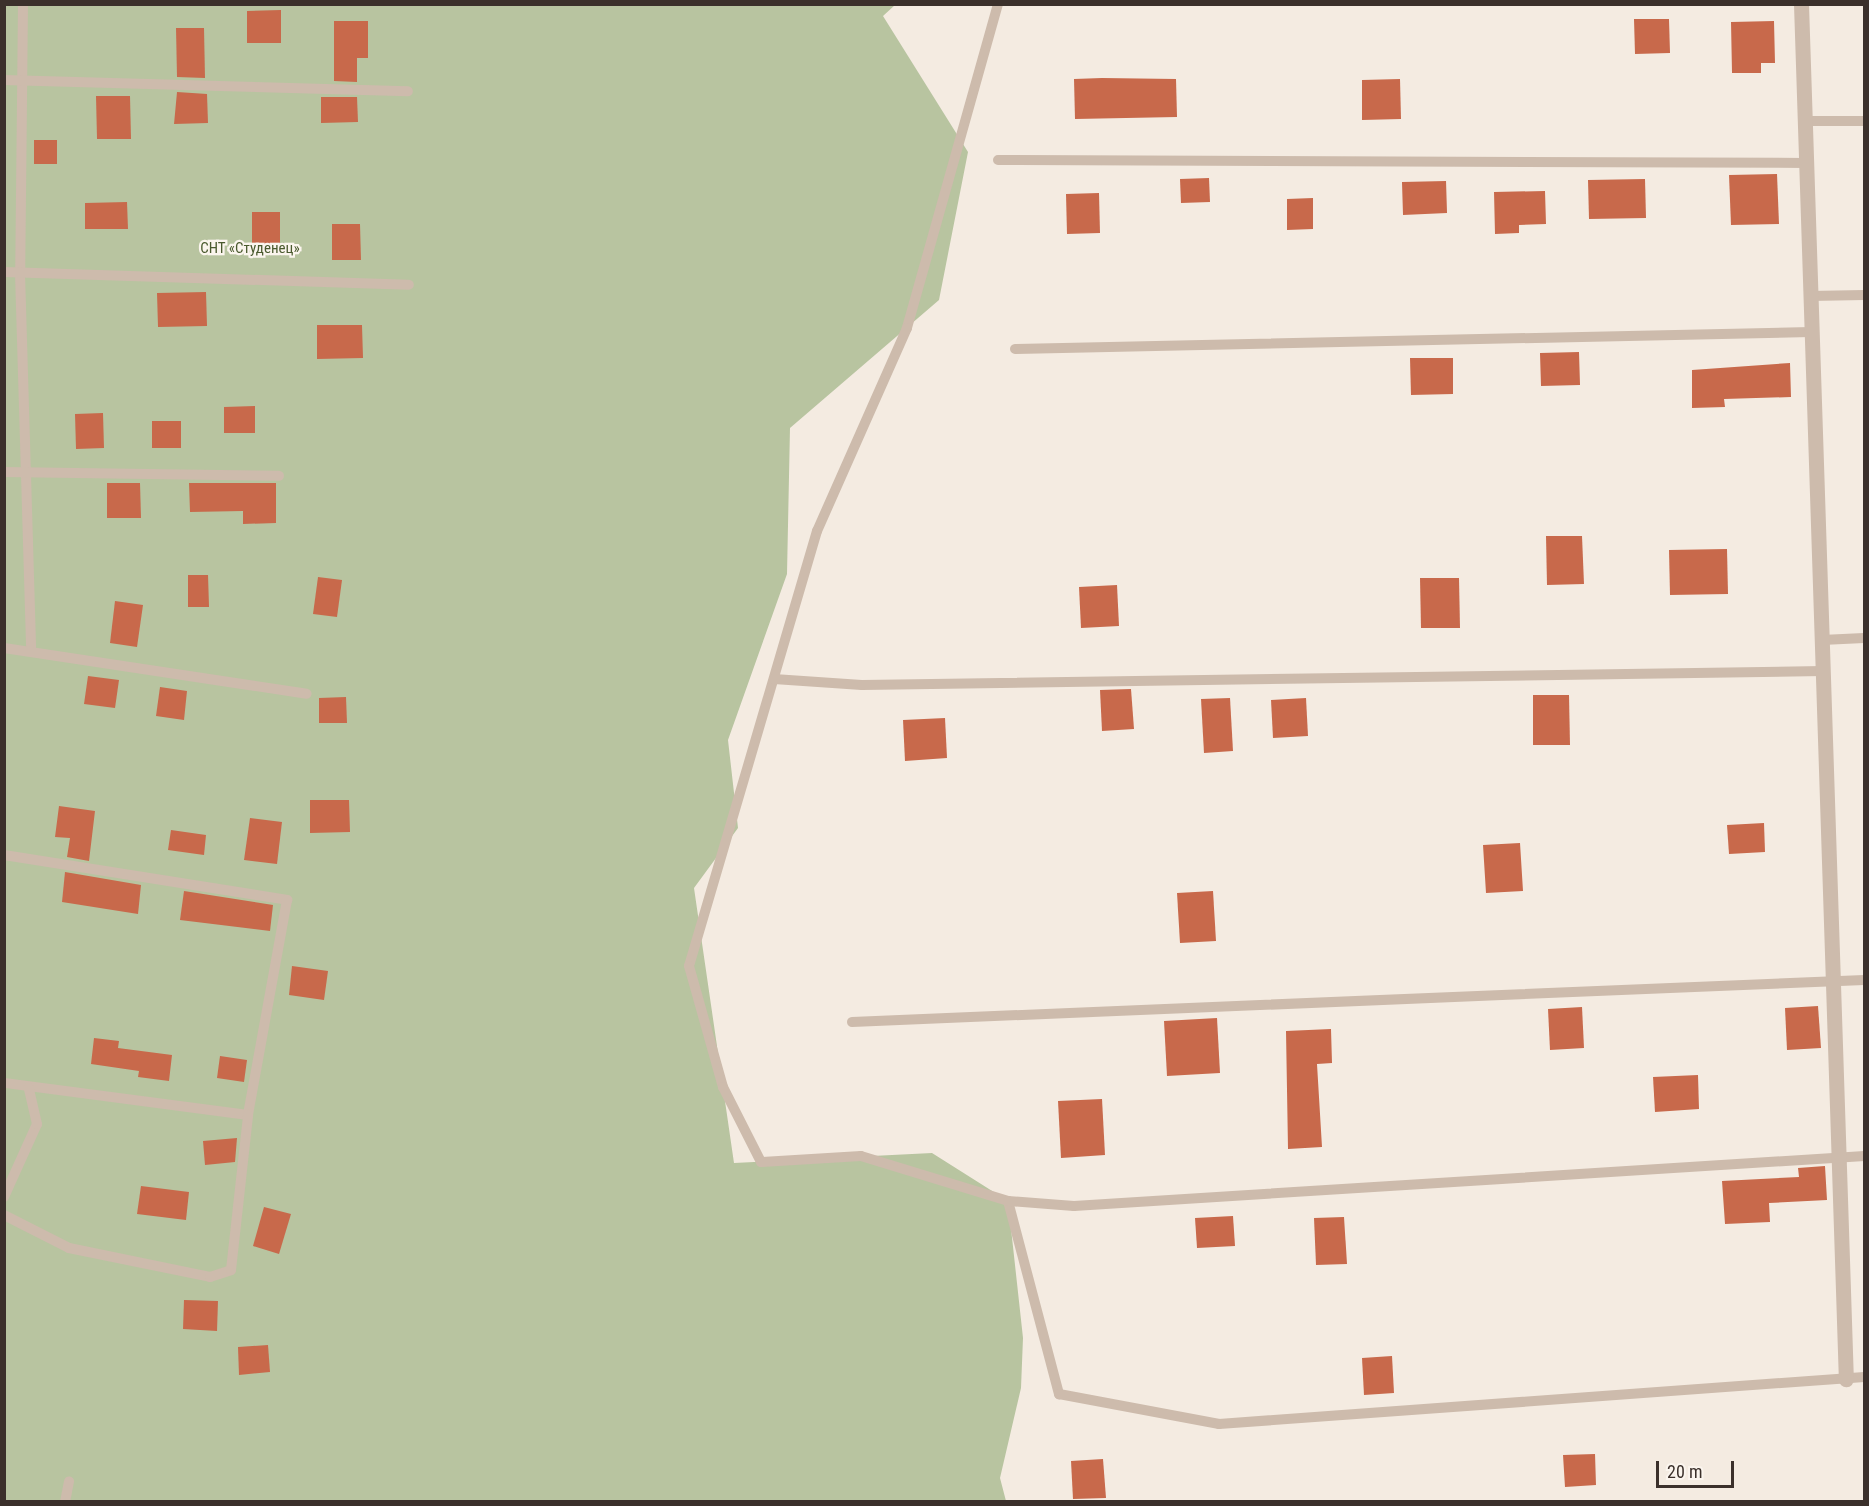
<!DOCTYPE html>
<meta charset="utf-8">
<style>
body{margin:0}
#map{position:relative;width:1869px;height:1506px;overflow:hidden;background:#f4ebe1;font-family:"Roboto Condensed",sans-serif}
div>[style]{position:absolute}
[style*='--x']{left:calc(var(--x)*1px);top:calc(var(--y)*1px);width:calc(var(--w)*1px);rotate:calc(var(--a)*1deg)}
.green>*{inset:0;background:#b8c4a0}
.building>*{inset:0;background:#c8694b}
.lane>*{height:10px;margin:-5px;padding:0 5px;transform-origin:5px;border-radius:5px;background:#cdbbac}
.street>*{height:15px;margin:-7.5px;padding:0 7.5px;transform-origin:7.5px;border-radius:7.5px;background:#cdbbac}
span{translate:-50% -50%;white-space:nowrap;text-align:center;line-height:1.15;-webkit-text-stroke:4.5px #fbf5ee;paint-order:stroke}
.park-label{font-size:15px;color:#4a5a2e}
.frame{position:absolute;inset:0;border:6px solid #3b302b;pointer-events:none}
.scale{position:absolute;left:1656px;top:1461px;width:78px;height:27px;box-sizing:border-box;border:3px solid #3b302b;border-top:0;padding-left:8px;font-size:18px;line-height:21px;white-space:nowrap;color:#3b302b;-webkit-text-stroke:4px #fbf5ee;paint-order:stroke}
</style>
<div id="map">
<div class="green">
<i style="clip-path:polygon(5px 5px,895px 5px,883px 16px,968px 152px,939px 300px,790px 428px,787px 574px,728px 740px,738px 828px,694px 888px,734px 1163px,932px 1153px,1008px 1201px,1023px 1338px,1021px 1388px,1000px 1478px,1006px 1501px,5px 1502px)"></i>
</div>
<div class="building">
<i style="clip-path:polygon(281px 10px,281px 43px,247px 43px,247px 11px)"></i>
<i style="clip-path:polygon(1634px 19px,1669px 19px,1670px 53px,1635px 54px)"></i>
<i style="clip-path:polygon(334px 21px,368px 21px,368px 58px,357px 58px,357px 82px,334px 81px)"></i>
<i style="clip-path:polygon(1774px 21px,1775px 63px,1761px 63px,1761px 73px,1732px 73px,1731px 22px)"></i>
<i style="clip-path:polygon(176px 28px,204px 28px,205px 78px,177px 77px)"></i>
<i style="clip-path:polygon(1102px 78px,1176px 79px,1177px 117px,1075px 119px,1074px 79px)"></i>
<i style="clip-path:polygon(1400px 79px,1401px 119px,1362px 120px,1362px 80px)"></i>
<i style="clip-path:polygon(177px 92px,207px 94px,208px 123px,174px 124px)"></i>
<i style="clip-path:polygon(96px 96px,130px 96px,131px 139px,97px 139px)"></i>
<i style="clip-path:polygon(321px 97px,357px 97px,358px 122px,321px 123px)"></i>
<i style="clip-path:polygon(34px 140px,57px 140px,57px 164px,34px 164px)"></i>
<i style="clip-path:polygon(1777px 174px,1779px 224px,1731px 225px,1729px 175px)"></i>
<i style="clip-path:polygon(1209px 178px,1210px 202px,1181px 203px,1180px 179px)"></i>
<i style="clip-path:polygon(1645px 179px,1646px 218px,1589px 219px,1588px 180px)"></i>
<i style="clip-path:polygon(1446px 181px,1447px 213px,1403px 215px,1402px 182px)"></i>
<i style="clip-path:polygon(1545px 191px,1546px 224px,1519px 225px,1519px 233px,1495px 234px,1494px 192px)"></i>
<i style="clip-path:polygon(1099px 193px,1100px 233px,1067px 234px,1066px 194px)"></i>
<i style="clip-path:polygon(1313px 198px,1313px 229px,1287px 230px,1287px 199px)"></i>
<i style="clip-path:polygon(127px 202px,128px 229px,85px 229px,85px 203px)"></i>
<i style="clip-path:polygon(252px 212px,280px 212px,280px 249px,252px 249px)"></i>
<i style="clip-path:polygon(332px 224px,360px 224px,361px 260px,332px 260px)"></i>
<i style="clip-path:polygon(206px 292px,207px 326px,158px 327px,157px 293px)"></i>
<i style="clip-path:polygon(317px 325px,362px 325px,363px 358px,317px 359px)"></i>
<i style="clip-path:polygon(1579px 352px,1580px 385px,1541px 386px,1540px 353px)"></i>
<i style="clip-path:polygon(1410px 358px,1453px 358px,1453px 394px,1411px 395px)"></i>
<i style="clip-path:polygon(1790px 363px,1791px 397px,1724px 399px,1725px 407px,1692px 408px,1692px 370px)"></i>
<i style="clip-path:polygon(255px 406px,255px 433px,224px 433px,224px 407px)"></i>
<i style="clip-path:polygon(103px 413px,104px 448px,76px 449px,75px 414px)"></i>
<i style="clip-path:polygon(152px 421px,181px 421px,181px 448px,152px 448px)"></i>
<i style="clip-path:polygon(107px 483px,140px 483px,141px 518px,107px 518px)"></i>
<i style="clip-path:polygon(189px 483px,276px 483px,276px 523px,243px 524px,243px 511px,190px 512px)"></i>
<i style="clip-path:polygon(1546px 536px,1582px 536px,1584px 584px,1547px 585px)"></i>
<i style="clip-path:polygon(1727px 549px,1728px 594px,1670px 595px,1669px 550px)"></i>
<i style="clip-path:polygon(188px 575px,208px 575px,209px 607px,188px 607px)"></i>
<i style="clip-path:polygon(318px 577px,342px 580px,337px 617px,313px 614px)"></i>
<i style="clip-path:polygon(1420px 578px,1459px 578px,1460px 628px,1421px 628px)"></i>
<i style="clip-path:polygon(1117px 585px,1119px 626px,1081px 628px,1079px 587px)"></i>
<i style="clip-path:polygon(115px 601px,143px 605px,137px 647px,110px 643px)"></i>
<i style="clip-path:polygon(88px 676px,119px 680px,115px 708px,84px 704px)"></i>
<i style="clip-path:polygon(160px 687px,187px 691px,184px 720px,156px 716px)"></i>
<i style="clip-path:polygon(1131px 689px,1134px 729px,1102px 731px,1100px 690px)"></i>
<i style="clip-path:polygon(1533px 695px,1569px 695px,1570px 745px,1533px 745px)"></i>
<i style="clip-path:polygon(346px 697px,347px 723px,319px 723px,319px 698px)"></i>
<i style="clip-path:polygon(1230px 698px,1233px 751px,1204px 753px,1201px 699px)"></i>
<i style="clip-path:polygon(1306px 698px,1308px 736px,1273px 738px,1271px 700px)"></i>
<i style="clip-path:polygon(945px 718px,947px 758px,905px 761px,903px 720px)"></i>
<i style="clip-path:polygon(310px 800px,349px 800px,350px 832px,310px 833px)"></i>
<i style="clip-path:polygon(59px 806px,95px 811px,89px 861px,67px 857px,70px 838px,55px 837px)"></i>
<i style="clip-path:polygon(250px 818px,282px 822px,277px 864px,244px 860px)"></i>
<i style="clip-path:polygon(1764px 823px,1765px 852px,1729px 854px,1727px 825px)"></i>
<i style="clip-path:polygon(171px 830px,206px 835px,204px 855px,168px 850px)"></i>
<i style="clip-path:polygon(1520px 843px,1523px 891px,1486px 893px,1483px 845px)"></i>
<i style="clip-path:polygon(65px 872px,141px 885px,138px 914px,62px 902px)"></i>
<i style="clip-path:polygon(184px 891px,273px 905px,270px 931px,180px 920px)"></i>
<i style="clip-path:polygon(1213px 891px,1216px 941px,1180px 943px,1177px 893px)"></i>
<i style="clip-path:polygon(292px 966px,328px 971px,324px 1000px,289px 995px)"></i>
<i style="clip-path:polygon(1818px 1006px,1821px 1048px,1787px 1050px,1785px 1008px)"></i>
<i style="clip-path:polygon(1582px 1007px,1584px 1048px,1550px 1050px,1548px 1009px)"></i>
<i style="clip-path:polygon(1217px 1018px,1220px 1073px,1167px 1076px,1164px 1021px)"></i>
<i style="clip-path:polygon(1331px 1029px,1332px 1063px,1317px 1064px,1322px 1147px,1288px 1149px,1286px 1031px)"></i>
<i style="clip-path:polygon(94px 1038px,119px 1041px,118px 1048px,172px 1055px,169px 1081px,138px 1077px,139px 1071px,91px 1064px)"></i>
<i style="clip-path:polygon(220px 1056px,247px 1060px,244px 1082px,217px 1078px)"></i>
<i style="clip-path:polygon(1698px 1075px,1699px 1109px,1655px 1112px,1653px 1077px)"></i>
<i style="clip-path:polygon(1102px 1099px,1105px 1155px,1061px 1158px,1058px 1101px)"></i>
<i style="clip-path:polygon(237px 1138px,235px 1162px,205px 1165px,203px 1141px)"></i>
<i style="clip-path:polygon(1825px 1166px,1827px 1200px,1769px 1203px,1770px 1222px,1725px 1224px,1722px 1181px,1799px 1177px,1798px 1168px)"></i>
<i style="clip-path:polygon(141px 1186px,189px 1192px,186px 1220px,137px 1214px)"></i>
<i style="clip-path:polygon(264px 1207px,291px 1214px,279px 1254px,253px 1246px)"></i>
<i style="clip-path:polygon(1233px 1216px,1235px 1246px,1197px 1248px,1195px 1218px)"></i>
<i style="clip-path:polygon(1344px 1217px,1347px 1264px,1316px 1265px,1314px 1218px)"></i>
<i style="clip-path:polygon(184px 1300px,218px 1301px,217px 1331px,183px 1329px)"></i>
<i style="clip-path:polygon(268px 1345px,270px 1372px,239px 1375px,238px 1347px)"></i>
<i style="clip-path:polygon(1392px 1356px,1394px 1393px,1364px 1395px,1362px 1358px)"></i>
<i style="clip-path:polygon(1595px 1454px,1596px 1485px,1565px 1487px,1563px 1455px)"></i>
<i style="clip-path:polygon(1103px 1459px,1106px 1498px,1073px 1499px,1071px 1461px)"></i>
</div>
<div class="lane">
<i style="--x:23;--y:4;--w:269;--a:90.6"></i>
<i style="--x:20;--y:273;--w:379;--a:88.3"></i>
<i style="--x:998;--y:4;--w:337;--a:105.7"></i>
<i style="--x:907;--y:328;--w:222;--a:113.9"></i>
<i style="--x:817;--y:531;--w:453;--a:106.4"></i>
<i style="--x:689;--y:966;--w:126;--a:74.3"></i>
<i style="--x:723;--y:1087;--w:84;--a:63.1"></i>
<i style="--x:761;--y:1162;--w:100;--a:-3.4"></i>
<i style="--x:861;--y:1156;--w:154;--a:17"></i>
<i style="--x:1008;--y:1201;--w:200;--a:75.2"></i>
<i style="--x:1059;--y:1394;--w:163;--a:10.6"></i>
<i style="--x:1219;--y:1424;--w:647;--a:-4.17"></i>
<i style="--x:4;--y:80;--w:404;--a:1.6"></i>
<i style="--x:1804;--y:121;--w:60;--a:0"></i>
<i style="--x:998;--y:160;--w:808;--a:0.21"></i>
<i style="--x:4;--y:272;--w:405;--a:1.8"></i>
<i style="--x:1810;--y:296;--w:54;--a:-1.1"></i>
<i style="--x:1015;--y:349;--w:796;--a:-1.22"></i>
<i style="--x:4;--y:472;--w:275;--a:0.8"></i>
<i style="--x:1822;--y:640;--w:42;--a:-2.7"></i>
<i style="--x:4;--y:648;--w:306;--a:8.6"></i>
<i style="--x:774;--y:679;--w:88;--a:3.9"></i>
<i style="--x:862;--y:685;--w:961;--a:-0.83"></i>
<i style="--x:4;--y:855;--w:287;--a:9"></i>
<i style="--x:287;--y:900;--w:219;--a:100.3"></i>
<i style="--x:248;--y:1115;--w:246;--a:-172.5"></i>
<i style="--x:852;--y:1022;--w:1013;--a:-2.38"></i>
<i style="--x:4;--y:1197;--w:80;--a:-65.7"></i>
<i style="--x:37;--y:1124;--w:37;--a:-103"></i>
<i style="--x:1008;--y:1201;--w:66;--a:4.3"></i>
<i style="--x:1074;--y:1206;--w:792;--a:-3.62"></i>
<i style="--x:4;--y:1215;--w:73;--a:26.9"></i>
<i style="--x:69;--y:1248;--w:144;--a:11.6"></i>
<i style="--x:210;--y:1277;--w:22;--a:-18"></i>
<i style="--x:231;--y:1270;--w:156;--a:-83.7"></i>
<i style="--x:65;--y:1502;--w:21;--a:-79"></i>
</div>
<div class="street">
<i style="--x:1801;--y:4;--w:1376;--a:88.13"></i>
</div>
<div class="park-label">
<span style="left:250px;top:249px">СНТ «Студенец»</span>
</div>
<div class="frame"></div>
<div class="scale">20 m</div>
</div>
